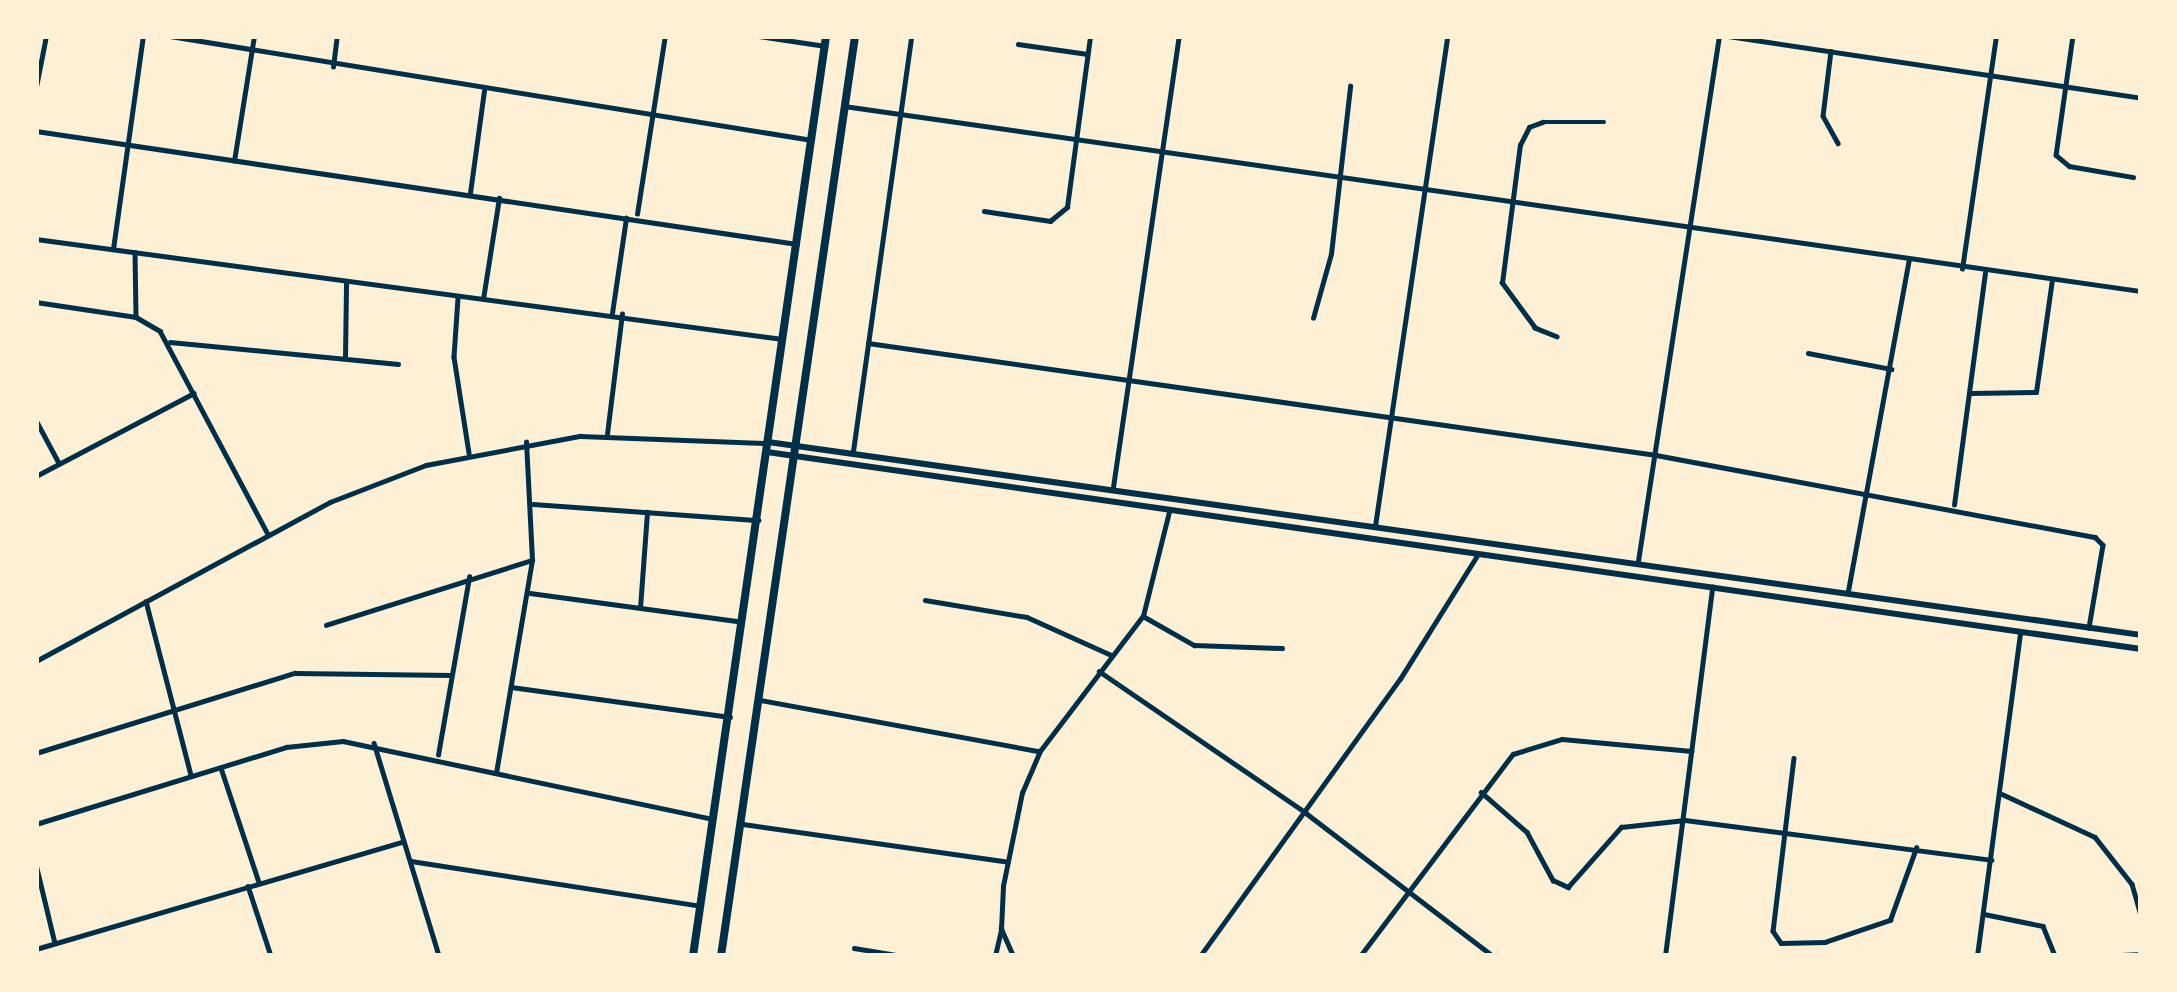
<!DOCTYPE html>
<style>
body{margin:0}
#map{position:relative;width:2177px;height:992px;overflow:hidden;background:#fdf0d5;font-family:Inter,sans-serif}
div>[style]{position:absolute}
[style*='--x']{left:calc(var(--x)*1px);top:calc(var(--y)*1px);width:calc(var(--w)*1px);rotate:calc(var(--a)*1deg)}
.minor>*{height:4.5px;margin:-2.25px;padding:0 2.25px;transform-origin:2.25px;border-radius:2.25px;background:#003049}
.tertiary>*{height:6px;margin:-3px;padding:0 3px;transform-origin:3px;border-radius:3px;background:#003049}
.primary>*{height:8px;margin:-4px;padding:0 4px;transform-origin:4px;border-radius:4px;background:#003049}
span{translate:-50% -50%;white-space:nowrap;text-align:center;line-height:1.15;-webkit-text-stroke:9px #fdf0d5;paint-order:stroke}
.frame{position:absolute;inset:0;border:39px solid #fdf0d5;pointer-events:none}
</style>
<div id="map">
<div class="minor">
<i style="--x:170;--y:36;--w:650;--a:9.2"></i>
<i style="--x:759;--y:36;--w:67;--a:8.6"></i>
<i style="--x:1728;--y:36;--w:418;--a:8.5"></i>
<i style="--x:2073;--y:36;--w:120;--a:98.1"></i>
<i style="--x:2056;--y:155;--w:17;--a:40"></i>
<i style="--x:2069;--y:166;--w:65;--a:9.8"></i>
<i style="--x:1018;--y:44;--w:70;--a:8.2"></i>
<i style="--x:1831;--y:51;--w:65;--a:97"></i>
<i style="--x:1823;--y:116;--w:31;--a:61"></i>
<i style="--x:333;--y:67;--w:31;--a:-83"></i>
<i style="--x:36;--y:87;--w:52;--a:-78.9"></i>
<i style="--x:844;--y:106;--w:1310;--a:8.12"></i>
<i style="--x:36;--y:131;--w:769;--a:8.45"></i>
<i style="--x:234;--y:161;--w:127;--a:-80.9"></i>
<i style="--x:470;--y:193;--w:103;--a:-82.2"></i>
<i style="--x:984;--y:211;--w:67;--a:8.6"></i>
<i style="--x:1050;--y:221;--w:22;--a:-39"></i>
<i style="--x:1067;--y:207;--w:173;--a:-82.3"></i>
<i style="--x:637;--y:214;--w:180;--a:-81.1"></i>
<i style="--x:36;--y:239;--w:753;--a:7.63"></i>
<i style="--x:113;--y:249;--w:215;--a:-82"></i>
<i style="--x:135;--y:252;--w:65;--a:89.1"></i>
<i style="--x:1962;--y:269;--w:235;--a:-81.7"></i>
<i style="--x:458;--y:298;--w:59;--a:93.9"></i>
<i style="--x:454;--y:357;--w:97;--a:81.1"></i>
<i style="--x:483;--y:299;--w:102;--a:-81"></i>
<i style="--x:36;--y:302;--w:101;--a:8.5"></i>
<i style="--x:136;--y:317;--w:28;--a:30"></i>
<i style="--x:160;--y:331;--w:230;--a:62"></i>
<i style="--x:612;--y:313;--w:96;--a:-81.6"></i>
<i style="--x:1313;--y:318;--w:66;--a:-74.3"></i>
<i style="--x:1331;--y:254;--w:169;--a:-83.5"></i>
<i style="--x:1557;--y:337;--w:24;--a:-158"></i>
<i style="--x:1535;--y:328;--w:56;--a:-126.3"></i>
<i style="--x:1502;--y:283;--w:139;--a:-82.6"></i>
<i style="--x:1520;--y:145;--w:20;--a:-63"></i>
<i style="--x:1529;--y:127;--w:15;--a:-20"></i>
<i style="--x:1543;--y:122;--w:61;--a:0"></i>
<i style="--x:170;--y:342;--w:229;--a:5.5"></i>
<i style="--x:868;--y:343;--w:796;--a:8.09"></i>
<i style="--x:1656;--y:455;--w:447;--a:10.6"></i>
<i style="--x:2095;--y:537;--w:11;--a:45"></i>
<i style="--x:2103;--y:545;--w:84;--a:99.6"></i>
<i style="--x:1808;--y:353;--w:85;--a:10.9"></i>
<i style="--x:345;--y:358;--w:76;--a:-89.2"></i>
<i style="--x:1971;--y:393;--w:65;--a:-0.9"></i>
<i style="--x:2036;--y:392;--w:113;--a:-81.9"></i>
<i style="--x:36;--y:420;--w:49;--a:61.9"></i>
<i style="--x:607;--y:434;--w:121;--a:-82.9"></i>
<i style="--x:853;--y:451;--w:419;--a:-82"></i>
<i style="--x:36;--y:476;--w:178;--a:-27.7"></i>
<i style="--x:1113;--y:487;--w:456;--a:-81.7"></i>
<i style="--x:533;--y:504;--w:226;--a:4.1"></i>
<i style="--x:1954;--y:505;--w:234;--a:-82.4"></i>
<i style="--x:1375;--y:526;--w:495;--a:-81.6"></i>
<i style="--x:1638;--y:561;--w:531;--a:-81.23"></i>
<i style="--x:1848;--y:591;--w:337;--a:-79.6"></i>
<i style="--x:530;--y:593;--w:210;--a:7.7"></i>
<i style="--x:925;--y:600;--w:103;--a:9.5"></i>
<i style="--x:1027;--y:617;--w:92;--a:24.3"></i>
<i style="--x:146;--y:601;--w:180;--a:75.5"></i>
<i style="--x:640;--y:608;--w:96;--a:-85.8"></i>
<i style="--x:1143;--y:616;--w:59;--a:29.6"></i>
<i style="--x:1194;--y:645;--w:88;--a:2"></i>
<i style="--x:326;--y:625;--w:216;--a:-17.5"></i>
<i style="--x:36;--y:661;--w:334;--a:-28.4"></i>
<i style="--x:330;--y:502;--w:103;--a:-21.1"></i>
<i style="--x:426;--y:465;--w:157;--a:-10.7"></i>
<i style="--x:580;--y:436;--w:185;--a:2.2"></i>
<i style="--x:1099;--y:671;--w:251;--a:34.4"></i>
<i style="--x:1306;--y:813;--w:235;--a:37.4"></i>
<i style="--x:511;--y:687;--w:221;--a:7.8"></i>
<i style="--x:760;--y:700;--w:283;--a:10.4"></i>
<i style="--x:374;--y:743;--w:222;--a:73"></i>
<i style="--x:36;--y:753;--w:271;--a:-17.2"></i>
<i style="--x:295;--y:673;--w:156;--a:0.7"></i>
<i style="--x:438;--y:755;--w:181;--a:-80.1"></i>
<i style="--x:1794;--y:758;--w:174;--a:96.9"></i>
<i style="--x:1773;--y:931;--w:14;--a:56"></i>
<i style="--x:1781;--y:943;--w:44;--a:-1.3"></i>
<i style="--x:1825;--y:942;--w:69;--a:-18.7"></i>
<i style="--x:1890;--y:920;--w:77;--a:-70.1"></i>
<i style="--x:221;--y:768;--w:120;--a:71.6"></i>
<i style="--x:496;--y:773;--w:216;--a:-80.4"></i>
<i style="--x:532;--y:560;--w:118;--a:-92.9"></i>
<i style="--x:1481;--y:792;--w:61;--a:41"></i>
<i style="--x:1527;--y:832;--w:55;--a:61.6"></i>
<i style="--x:1553;--y:880;--w:17;--a:25"></i>
<i style="--x:1568;--y:887;--w:80;--a:-48.5"></i>
<i style="--x:1621;--y:827;--w:64;--a:-6.2"></i>
<i style="--x:1685;--y:820;--w:309;--a:7.4"></i>
<i style="--x:2002;--y:794;--w:102;--a:24.8"></i>
<i style="--x:2095;--y:837;--w:60;--a:51.8"></i>
<i style="--x:2132;--y:884;--w:32;--a:74"></i>
<i style="--x:36;--y:824;--w:262;--a:-17.1"></i>
<i style="--x:286;--y:747;--w:57;--a:-6"></i>
<i style="--x:343;--y:741;--w:377;--a:11.9"></i>
<i style="--x:743;--y:824;--w:264;--a:8.1"></i>
<i style="--x:411;--y:861;--w:293;--a:8.8"></i>
<i style="--x:36;--y:864;--w:81;--a:76.5"></i>
<i style="--x:248;--y:886;--w:74;--a:71.8"></i>
<i style="--x:1984;--y:914;--w:60;--a:11.5"></i>
<i style="--x:2043;--y:926;--w:32;--a:68"></i>
<i style="--x:854;--y:948;--w:50;--a:9.3"></i>
<i style="--x:36;--y:949;--w:380;--a:-16.3"></i>
<i style="--x:995;--y:956;--w:28;--a:-77"></i>
<i style="--x:1013;--y:956;--w:30;--a:-114"></i>
<i style="--x:1001;--y:929;--w:43;--a:-87.3"></i>
<i style="--x:1003;--y:886;--w:95;--a:-78.5"></i>
<i style="--x:1022;--y:793;--w:46;--a:-66.8"></i>
<i style="--x:1040;--y:751;--w:170;--a:-52.7"></i>
<i style="--x:1143;--y:616;--w:107;--a:-76"></i>
<i style="--x:1200;--y:956;--w:342;--a:-54.2"></i>
<i style="--x:1400;--y:679;--w:147;--a:-58"></i>
<i style="--x:1360;--y:956;--w:253;--a:-52.9"></i>
<i style="--x:1513;--y:754;--w:51;--a:-17"></i>
<i style="--x:1562;--y:739;--w:130;--a:5.3"></i>
<i style="--x:1665;--y:956;--w:372;--a:-82.7"></i>
<i style="--x:1977;--y:956;--w:327;--a:-82.4"></i>
<i style="--x:2100;--y:956;--w:41;--a:-2.8"></i>
</div>
<div class="tertiary">
<i style="--x:768;--y:442;--w:1386;--a:8"></i>
<i style="--x:767;--y:452;--w:1388;--a:8.16"></i>
</div>
<div class="primary">
<i style="--x:693;--y:956;--w:930;--a:-81.77"></i>
<i style="--x:721;--y:956;--w:930;--a:-81.71"></i>
</div>
<div class="frame"></div>
</div>
